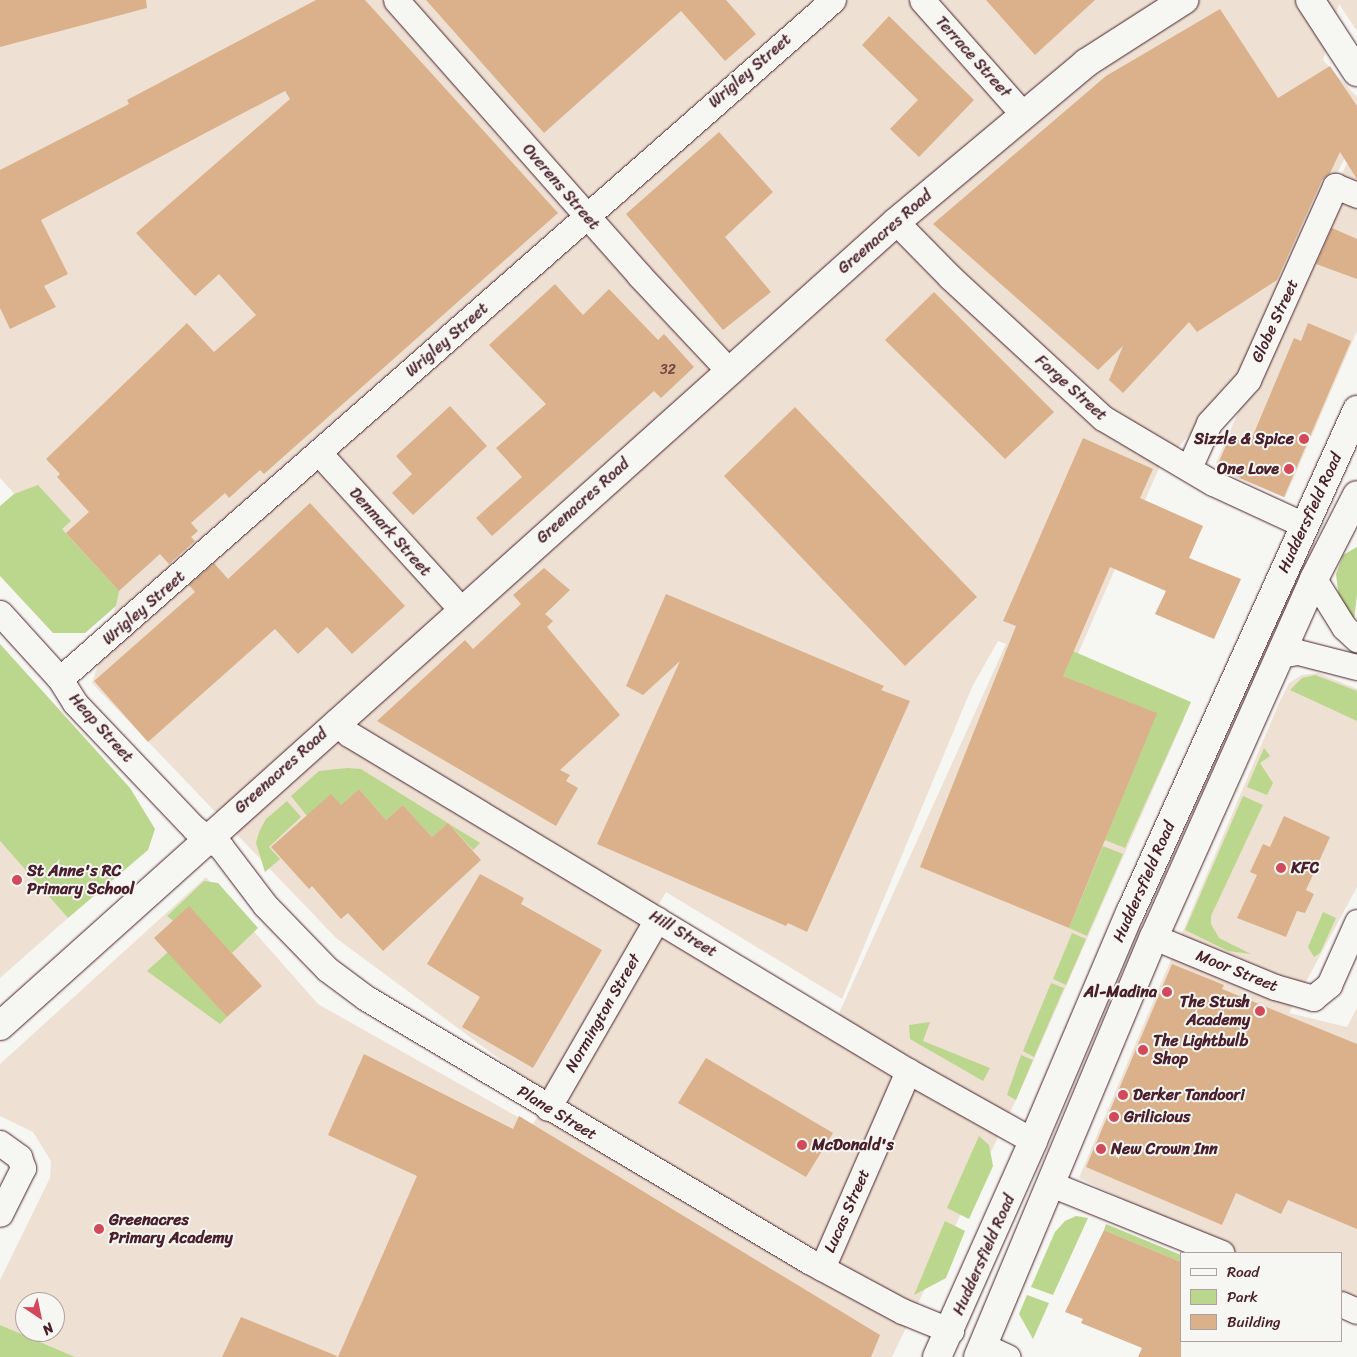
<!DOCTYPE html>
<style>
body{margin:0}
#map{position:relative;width:1357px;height:1357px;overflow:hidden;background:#f6f6f2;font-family:Sriracha,sans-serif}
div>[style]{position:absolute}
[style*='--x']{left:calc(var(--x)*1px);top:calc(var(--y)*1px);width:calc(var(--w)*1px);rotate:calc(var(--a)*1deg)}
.built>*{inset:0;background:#eee1d3}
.green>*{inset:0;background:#bbd68d}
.building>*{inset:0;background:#dab18b}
.roads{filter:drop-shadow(0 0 1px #4a1f2b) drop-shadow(0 0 1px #4a1f2b)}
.street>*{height:25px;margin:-12.5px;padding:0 12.5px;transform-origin:12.5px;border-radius:12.5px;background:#f6f6f2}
.secondary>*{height:28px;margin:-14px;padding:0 14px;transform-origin:14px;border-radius:14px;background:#f6f6f2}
.primary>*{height:28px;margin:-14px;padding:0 14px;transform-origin:14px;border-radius:14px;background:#f6f6f2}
.dots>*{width:14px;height:14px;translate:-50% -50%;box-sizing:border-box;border:2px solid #f6f6f2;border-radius:50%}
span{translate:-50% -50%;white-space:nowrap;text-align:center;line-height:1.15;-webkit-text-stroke:4px #f6f6f2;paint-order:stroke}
.number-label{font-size:14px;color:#6e4443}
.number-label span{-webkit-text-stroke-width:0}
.street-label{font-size:16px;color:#4a1f2b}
.poi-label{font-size:16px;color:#4a1f2b;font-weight:700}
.right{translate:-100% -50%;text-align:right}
.left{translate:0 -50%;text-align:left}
.legend{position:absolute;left:1180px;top:1252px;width:162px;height:90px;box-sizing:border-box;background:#f6f6f2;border:1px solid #b1a0a2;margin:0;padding:6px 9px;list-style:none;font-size:15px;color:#4a1f2b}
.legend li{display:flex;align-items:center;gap:10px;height:25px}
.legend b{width:25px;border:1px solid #b1a0a2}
.north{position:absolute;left:15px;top:1292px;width:50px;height:50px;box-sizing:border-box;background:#f6f6f2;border:1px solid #b1a0a2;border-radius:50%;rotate:146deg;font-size:14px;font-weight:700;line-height:20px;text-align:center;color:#4a1f2b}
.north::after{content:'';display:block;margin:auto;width:18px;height:22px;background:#d1495b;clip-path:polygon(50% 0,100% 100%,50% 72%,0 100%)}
</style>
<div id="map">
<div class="built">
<i style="clip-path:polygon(evenodd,0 0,1357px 0,1357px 31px,1339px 4px,1323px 60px,1357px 97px,1357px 135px,1327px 192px,1246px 373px,1159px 468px,1074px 663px,1184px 719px,1016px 1100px,892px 1357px,0 1357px,0 1280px,50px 1178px,51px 1161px,33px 1132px,0 1116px,0 1064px,206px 877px,318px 1004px,532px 1125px,666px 925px,831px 1031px,1006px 644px,998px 641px,972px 687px,842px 999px,666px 892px,547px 1094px,336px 938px,92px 683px,116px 606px,0 478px,0 0,25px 1302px,55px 1302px,55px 1332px,25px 1332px,25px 1302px)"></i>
<i style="clip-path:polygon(1357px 140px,1357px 331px,1285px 498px,1232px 476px,1216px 463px)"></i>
<i style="clip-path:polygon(1318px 673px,1357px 689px,1357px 887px,1289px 1013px,1347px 1027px,1357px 1008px,1357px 1301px,1341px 1295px,1341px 1253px,1237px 1253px,1079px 1178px,1279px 703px,1289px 683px,1302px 675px)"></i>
<i style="clip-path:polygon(0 841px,68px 918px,0 978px)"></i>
</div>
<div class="green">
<i style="clip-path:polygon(38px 485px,71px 521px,62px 529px,119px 591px,116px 606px,85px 633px,53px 633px,0 576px,0 506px,14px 494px)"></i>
<i style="clip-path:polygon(1357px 547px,1357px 595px,1354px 620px,1339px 598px,1336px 574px,1343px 555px)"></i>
<i style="clip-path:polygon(1017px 627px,1191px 702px,1125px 848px,1105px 840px,1156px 713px,1005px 653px)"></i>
<i style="clip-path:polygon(0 644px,130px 788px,155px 829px,148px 850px,68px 918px,0 841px)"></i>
<i style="clip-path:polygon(1315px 675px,1357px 691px,1357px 721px,1290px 690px,1302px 678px)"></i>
<i style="clip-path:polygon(1264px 748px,1270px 756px,1260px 763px,1273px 783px,1267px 795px,1247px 787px)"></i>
<i style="clip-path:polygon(347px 768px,361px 769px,480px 843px,473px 850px,448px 823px,432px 837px,403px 805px,386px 820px,359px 789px,341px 805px,307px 816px,291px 796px,319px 771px)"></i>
<i style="clip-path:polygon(1243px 796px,1263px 805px,1211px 916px,1211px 924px,1219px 938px,1251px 954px,1228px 951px,1185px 930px)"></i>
<i style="clip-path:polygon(287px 801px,301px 817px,269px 847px,280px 859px,265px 872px,256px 843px,259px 832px,266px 819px)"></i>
<i style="clip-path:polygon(1103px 846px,1123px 854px,1087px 936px,1069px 928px)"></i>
<i style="clip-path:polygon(204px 881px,218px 883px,258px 928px,232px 953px,189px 907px,173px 921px,167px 916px)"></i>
<i style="clip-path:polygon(1323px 912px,1336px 918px,1320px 953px,1314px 957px,1308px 947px)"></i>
<i style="clip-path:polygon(1072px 933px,1086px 939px,1066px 985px,1053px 979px)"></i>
<i style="clip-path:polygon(168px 952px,227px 1017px,220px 1024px,147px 971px)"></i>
<i style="clip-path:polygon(1051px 983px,1064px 988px,1034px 1057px,1023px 1051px)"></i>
<i style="clip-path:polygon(930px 1022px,923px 1041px,990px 1068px,983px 1081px,910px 1039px,909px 1025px)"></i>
<i style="clip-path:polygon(1021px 1055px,1033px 1060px,1016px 1100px,1007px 1095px)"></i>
<i style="clip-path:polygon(979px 1136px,989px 1145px,993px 1166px,969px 1219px,947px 1208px)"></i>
<i style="clip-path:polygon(1076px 1216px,1088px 1218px,1053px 1295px,1031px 1287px,1055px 1232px,1065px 1221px)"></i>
<i style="clip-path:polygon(945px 1221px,965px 1231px,946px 1278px,914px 1295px)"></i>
<i style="clip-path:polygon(1106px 1224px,1181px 1255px,1181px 1262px,1104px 1230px)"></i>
<i style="clip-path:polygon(1027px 1295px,1049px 1303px,1033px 1339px,1019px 1314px)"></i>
<i style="clip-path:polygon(0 1325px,75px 1357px,0 1357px)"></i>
</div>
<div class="building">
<i style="clip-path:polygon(0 0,146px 0,147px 8px,0 47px)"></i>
<i style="clip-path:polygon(316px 0,365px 0,558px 213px,264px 474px,260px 470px,229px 498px,225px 493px,191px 523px,198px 531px,191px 537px,195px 541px,169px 564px,160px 554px,119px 591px,66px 533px,89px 512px,57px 477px,60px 474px,46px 459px,187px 323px,214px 352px,256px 315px,219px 274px,195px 296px,136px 233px,290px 99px,285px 91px,41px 220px,68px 274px,44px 286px,56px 307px,10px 329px,0 308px,0 170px,129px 104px,127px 100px)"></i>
<i style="clip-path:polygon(426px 0,726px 0,756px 34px,725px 61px,681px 11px,544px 133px)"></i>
<i style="clip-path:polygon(986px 0,1095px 0,1035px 55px)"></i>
<i style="clip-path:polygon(1220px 9px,1278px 98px,1330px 66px,1357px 106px,1357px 179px,1340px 152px,1330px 173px,1322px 180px,1277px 280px,1197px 332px,1189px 322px,1123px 393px,1109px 380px,1123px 346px,1098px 370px,933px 224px,1106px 76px)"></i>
<i style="clip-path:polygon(889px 16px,974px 100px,919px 157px,890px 129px,918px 100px,862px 45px)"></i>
<i style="clip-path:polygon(719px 132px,773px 192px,725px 237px,771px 292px,723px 330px,626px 214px)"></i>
<i style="clip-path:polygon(1332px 228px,1357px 239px,1357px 279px,1316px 264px)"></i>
<i style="clip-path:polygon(555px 284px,583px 315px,609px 289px,658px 340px,664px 334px,694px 367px,661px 398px,654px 391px,492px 536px,476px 518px,522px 477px,496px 448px,546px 404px,489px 345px)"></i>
<i style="clip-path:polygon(934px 292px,1054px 412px,1005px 459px,885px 340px)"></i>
<i style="clip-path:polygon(1308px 323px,1351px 341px,1284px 497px,1242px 479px,1218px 464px,1230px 436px,1249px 445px,1294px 338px,1301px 341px)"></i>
<i style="clip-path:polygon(450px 406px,487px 446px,413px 515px,392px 493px,412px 474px,396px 456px)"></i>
<i style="clip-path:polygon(795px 407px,977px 597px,905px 666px,724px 476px)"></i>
<i style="clip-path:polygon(1083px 438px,1153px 469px,1140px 498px,1203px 526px,1189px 558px,1241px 579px,1214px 639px,1155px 614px,1166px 591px,1110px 567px,1063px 676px,1157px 713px,1069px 928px,920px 867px,1016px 626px,1003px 621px)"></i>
<i style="clip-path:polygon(310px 503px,405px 606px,352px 654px,327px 627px,298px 654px,275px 629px,148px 742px,94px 681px,195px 592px,189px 585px,214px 563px,228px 579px)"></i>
<i style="clip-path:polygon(544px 568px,570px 590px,545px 614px,553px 621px,547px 627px,620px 715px,560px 770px,570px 775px,566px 781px,578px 788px,556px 826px,377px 721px,465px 640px,473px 649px,521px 604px,513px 595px)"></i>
<i style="clip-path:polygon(666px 594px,884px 686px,881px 690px,910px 701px,807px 932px,788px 923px,786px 926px,597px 844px,680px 661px,643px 695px,626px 686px)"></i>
<i style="clip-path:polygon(359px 789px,386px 820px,403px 805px,432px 837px,448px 823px,481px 860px,383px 951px,348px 913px,341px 919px,312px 886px,309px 889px,271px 847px,331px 794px,341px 805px)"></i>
<i style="clip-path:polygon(1284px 816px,1330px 837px,1306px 890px,1314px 894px,1305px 913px,1297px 911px,1286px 937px,1237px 918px,1257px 875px,1250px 872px,1263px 844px,1270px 847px)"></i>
<i style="clip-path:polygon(480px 874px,524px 898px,521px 904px,602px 950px,533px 1068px,462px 1027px,480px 997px,427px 964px)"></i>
<i style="clip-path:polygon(189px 906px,262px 986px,227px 1017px,154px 938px)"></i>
<i style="clip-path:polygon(1172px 964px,1224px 985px,1222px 989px,1357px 1044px,1357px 1229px,1288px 1200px,1281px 1214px,1236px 1193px,1222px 1225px,1086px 1167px)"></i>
<i style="clip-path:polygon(364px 1054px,513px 1129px,519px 1116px,880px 1335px,871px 1357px,338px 1357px,417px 1176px,328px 1135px)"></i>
<i style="clip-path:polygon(706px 1058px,833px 1133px,806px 1177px,678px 1103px)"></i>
<i style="clip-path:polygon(1104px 1230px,1181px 1262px,1181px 1357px,1138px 1357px,1142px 1348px,1081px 1323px,1083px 1319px,1065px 1312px)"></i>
<i style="clip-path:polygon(241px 1317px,337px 1356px,337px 1357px,222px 1357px)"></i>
</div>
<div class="roads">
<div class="street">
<i style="--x:396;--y:0;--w:367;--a:48.5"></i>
<i style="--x:639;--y:275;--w:132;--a:46.8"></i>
<i style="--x:922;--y:0;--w:152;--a:48.5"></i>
<i style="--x:896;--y:222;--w:77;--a:45.5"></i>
<i style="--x:950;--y:277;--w:208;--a:42.7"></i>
<i style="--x:1103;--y:418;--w:128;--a:30.6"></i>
<i style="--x:1213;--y:483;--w:100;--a:24.8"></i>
<i style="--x:319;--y:453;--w:212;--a:47.7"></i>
<i style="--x:1189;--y:468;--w:49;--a:-66"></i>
<i style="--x:1209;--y:423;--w:58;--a:-47.8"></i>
<i style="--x:1248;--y:380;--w:213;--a:-65.8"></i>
<i style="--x:1335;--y:186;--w:24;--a:22"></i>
<i style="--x:1314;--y:579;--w:57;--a:58"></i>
<i style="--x:1344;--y:627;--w:18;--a:43"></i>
<i style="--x:0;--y:613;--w:89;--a:47.7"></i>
<i style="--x:60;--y:679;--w:28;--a:58"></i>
<i style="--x:75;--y:703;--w:173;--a:46.4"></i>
<i style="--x:194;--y:828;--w:33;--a:35"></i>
<i style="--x:221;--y:847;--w:73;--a:52.8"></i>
<i style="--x:265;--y:905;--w:89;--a:45.9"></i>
<i style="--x:327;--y:969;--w:49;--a:36.6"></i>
<i style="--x:366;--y:998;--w:515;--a:30.7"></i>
<i style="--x:809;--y:1261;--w:106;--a:28.3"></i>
<i style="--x:902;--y:1311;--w:53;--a:22.2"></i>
<i style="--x:1279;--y:655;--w:19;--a:-9"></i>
<i style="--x:1298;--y:652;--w:61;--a:14.3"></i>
<i style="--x:60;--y:679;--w:1029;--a:-41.3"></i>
<i style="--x:336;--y:722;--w:18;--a:43"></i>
<i style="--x:349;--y:734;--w:653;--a:31.08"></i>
<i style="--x:908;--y:1071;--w:143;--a:29.2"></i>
<i style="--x:1154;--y:937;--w:131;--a:22.5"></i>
<i style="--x:1275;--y:987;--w:40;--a:16"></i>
<i style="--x:1313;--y:998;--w:21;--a:-39"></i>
<i style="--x:1329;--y:985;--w:69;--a:-66"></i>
<i style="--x:548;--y:1108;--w:218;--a:-60"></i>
<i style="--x:0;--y:1143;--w:24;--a:36"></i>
<i style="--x:19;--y:1157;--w:12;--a:70"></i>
<i style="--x:23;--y:1168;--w:51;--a:116.6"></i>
<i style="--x:1051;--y:1184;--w:184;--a:22"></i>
<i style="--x:822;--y:1268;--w:215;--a:-66.4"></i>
<i style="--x:1341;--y:1304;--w:17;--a:24"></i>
<i style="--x:984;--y:1346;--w:26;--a:25"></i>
</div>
<div class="secondary">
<i style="--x:1310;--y:0;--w:86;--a:56.9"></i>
<i style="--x:0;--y:1026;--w:1204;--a:-41.9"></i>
<i style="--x:896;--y:222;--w:248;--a:-39.9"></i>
<i style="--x:1086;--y:63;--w:117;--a:-32.7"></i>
</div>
<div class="primary">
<i style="--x:937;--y:1357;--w:236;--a:-66"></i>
<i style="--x:1033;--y:1141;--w:248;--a:-67"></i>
<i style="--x:1130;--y:913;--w:552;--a:-65.71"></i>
<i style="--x:978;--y:1357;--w:455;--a:-67.3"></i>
<i style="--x:1154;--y:937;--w:392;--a:-65.9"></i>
<i style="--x:1314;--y:579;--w:94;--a:-62.9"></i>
</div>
</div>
<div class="dots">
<i style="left:1304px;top:439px;background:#d1495b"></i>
<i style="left:1289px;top:469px;background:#d1495b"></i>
<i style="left:1281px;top:868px;background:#d1495b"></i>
<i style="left:17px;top:880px;background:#d1495b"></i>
<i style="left:1167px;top:992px;background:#d1495b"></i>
<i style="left:1260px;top:1011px;background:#d1495b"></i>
<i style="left:1143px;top:1050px;background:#d1495b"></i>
<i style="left:1123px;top:1095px;background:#d1495b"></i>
<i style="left:1114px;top:1117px;background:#d1495b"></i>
<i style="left:802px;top:1145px;background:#d1495b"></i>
<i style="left:1101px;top:1149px;background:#d1495b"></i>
<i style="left:99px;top:1229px;background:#d1495b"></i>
</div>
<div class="number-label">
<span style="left:668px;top:370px">32</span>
</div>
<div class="street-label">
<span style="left:973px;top:57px;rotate:48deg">Terrace Street</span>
<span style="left:750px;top:71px;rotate:-41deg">Wrigley Street</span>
<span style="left:561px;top:187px;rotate:49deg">Overens Street</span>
<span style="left:885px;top:232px;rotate:-41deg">Greenacres Road</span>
<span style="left:1275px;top:321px;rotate:-65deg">Globe Street</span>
<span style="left:447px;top:340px;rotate:-41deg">Wrigley Street</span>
<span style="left:1071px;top:388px;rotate:42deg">Forge Street</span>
<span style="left:583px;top:501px;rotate:-42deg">Greenacres Road</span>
<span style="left:1310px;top:513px;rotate:-65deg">Huddersfield Road</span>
<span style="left:390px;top:532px;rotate:48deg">Denmark Street</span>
<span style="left:144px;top:608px;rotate:-41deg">Wrigley Street</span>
<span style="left:101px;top:728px;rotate:48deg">Heap Street</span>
<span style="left:281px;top:771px;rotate:-42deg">Greenacres Road</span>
<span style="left:1144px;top:882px;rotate:-66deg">Huddersfield Road</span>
<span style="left:683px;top:934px;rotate:31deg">Hill Street</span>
<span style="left:1237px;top:971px;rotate:22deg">Moor Street</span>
<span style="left:603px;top:1013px;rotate:-60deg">Normington Street</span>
<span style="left:557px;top:1113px;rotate:31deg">Plane Street</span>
<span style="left:847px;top:1211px;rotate:-66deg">Lucas Street</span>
<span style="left:984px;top:1255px;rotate:-66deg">Huddersfield Road</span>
</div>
<div class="poi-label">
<span class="right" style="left:1294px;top:439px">Sizzle &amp; Spice</span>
<span class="right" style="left:1279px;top:469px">One Love</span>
<span class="left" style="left:1291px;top:868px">KFC</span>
<span class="left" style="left:27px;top:880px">St Anne's RC<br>Primary School</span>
<span class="right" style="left:1157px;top:992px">Al-Madina</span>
<span class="right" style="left:1250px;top:1011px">The Stush<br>Academy</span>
<span class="left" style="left:1153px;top:1050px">The Lightbulb<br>Shop</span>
<span class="left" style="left:1133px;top:1095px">Derker Tandoori</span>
<span class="left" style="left:1124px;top:1117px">Grilicious</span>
<span class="left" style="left:812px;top:1145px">McDonald's</span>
<span class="left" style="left:1111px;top:1149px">New Crown Inn</span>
<span class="left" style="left:109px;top:1229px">Greenacres<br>Primary Academy</span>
</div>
<ul class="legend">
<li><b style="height:6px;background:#f6f6f2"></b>Road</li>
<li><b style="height:14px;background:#bbd68d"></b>Park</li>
<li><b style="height:14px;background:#dab18b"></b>Building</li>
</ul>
<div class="north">N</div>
</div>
